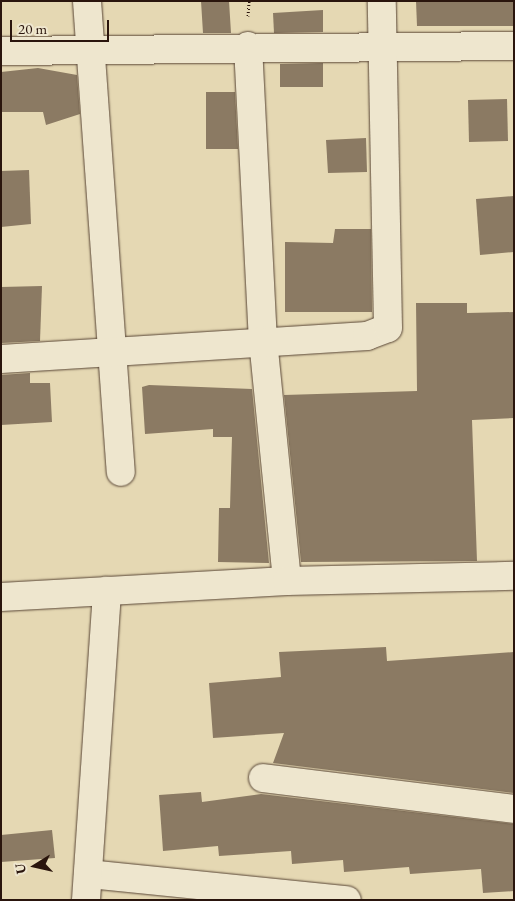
<!DOCTYPE html>
<style>
body{margin:0}
#map{position:relative;width:515px;height:901px;overflow:hidden;background:#e5d8b3;font-family:"EB Garamond",serif}
div>[style]{position:absolute}
[style*='--x']{left:calc(var(--x)*1px);top:calc(var(--y)*1px);width:calc(var(--w)*1px);rotate:calc(var(--a)*1deg)}
.building>*{inset:0;background:#8b7a63}
.path>*{height:3px;margin-top:-1.5px;transform-origin:0;background:repeating-linear-gradient(90deg,#2a150d 0 1px,transparent 0 3.5px)}
.roads{filter:drop-shadow(0 0 1px #594636) drop-shadow(0 0 1px #594636)}
.street>*{height:28px;margin:-14px;padding:0 14px;transform-origin:14px;border-radius:14px;background:#eee6ce}
.secondary>*{height:28px;margin:-14px;padding:0 14px;transform-origin:14px;border-radius:14px;background:#eee6ce}
span{translate:-50% -50%;white-space:nowrap;text-align:center;line-height:1.15;-webkit-text-stroke:5px #eee6ce;paint-order:stroke}
.frame{position:absolute;inset:0;border:2px solid #2a150d;pointer-events:none}
.north{position:absolute;left:10px;top:841px;width:50px;height:50px;-webkit-text-stroke:4px #eee6ce;paint-order:stroke;rotate:260deg;font-size:14px;font-weight:700;line-height:20px;text-align:center;color:#2a150d}
.north::after{content:'';display:block;margin:auto;width:18px;height:22px;background:#2a150d;clip-path:polygon(50% 0,100% 100%,50% 72%,0 100%)}
.scale{position:absolute;left:10px;top:20px;width:99px;height:22px;box-sizing:border-box;border:2px solid #2a150d;border-top:0;padding-left:6px;font-size:15px;line-height:18px;white-space:nowrap;color:#2a150d;-webkit-text-stroke:4px #eee6ce;paint-order:stroke}
</style>
<div id="map">
<div class="building">
<i style="clip-path:polygon(201px 1px,229px 1px,231px 33px,203px 33px)"></i>
<i style="clip-path:polygon(416px 1px,514px 1px,514px 26px,417px 26px)"></i>
<i style="clip-path:polygon(323px 10px,323px 32px,274px 33px,273px 13px)"></i>
<i style="clip-path:polygon(323px 63px,323px 87px,280px 87px,280px 64px)"></i>
<i style="clip-path:polygon(38px 68px,77px 75px,80px 114px,46px 125px,43px 112px,1px 112px,1px 72px)"></i>
<i style="clip-path:polygon(206px 92px,235px 92px,238px 149px,206px 149px)"></i>
<i style="clip-path:polygon(507px 99px,508px 141px,469px 142px,468px 100px)"></i>
<i style="clip-path:polygon(366px 138px,367px 172px,328px 173px,326px 140px)"></i>
<i style="clip-path:polygon(29px 170px,31px 224px,1px 227px,1px 171px)"></i>
<i style="clip-path:polygon(514px 196px,514px 252px,480px 255px,476px 199px)"></i>
<i style="clip-path:polygon(335px 229px,371px 229px,372px 312px,285px 312px,285px 242px,333px 243px)"></i>
<i style="clip-path:polygon(42px 286px,40px 341px,1px 343px,1px 287px)"></i>
<i style="clip-path:polygon(416px 303px,467px 303px,467px 313px,514px 312px,514px 418px,472px 420px,477px 561px,301px 562px,284px 395px,417px 391px)"></i>
<i style="clip-path:polygon(30px 373px,30px 383px,50px 383px,52px 422px,1px 425px,1px 375px)"></i>
<i style="clip-path:polygon(149px 385px,252px 389px,269px 563px,218px 562px,219px 508px,230px 508px,232px 437px,213px 437px,213px 429px,145px 434px,142px 387px)"></i>
<i style="clip-path:polygon(386px 647px,387px 661px,514px 652px,514px 793px,273px 763px,284px 733px,213px 738px,209px 683px,281px 677px,279px 652px)"></i>
<i style="clip-path:polygon(201px 792px,202px 802px,261px 794px,514px 824px,514px 891px,483px 893px,481px 869px,410px 874px,409px 867px,344px 872px,343px 860px,292px 864px,291px 851px,219px 856px,218px 846px,163px 851px,159px 795px)"></i>
<i style="clip-path:polygon(52px 830px,55px 858px,1px 862px,1px 835px)"></i>
</div>
<div class="path">
<i style="--x:248;--y:16;--w:15;--a:-86"></i>
</div>
<div class="roads">
<div class="street">
<i style="--x:87;--y:1;--w:472;--a:85.9"></i>
<i style="--x:248;--y:46;--w:294;--a:87.1"></i>
<i style="--x:263;--y:340;--w:242;--a:84.3"></i>
<i style="--x:1;--y:51;--w:513;--a:-0.56"></i>
<i style="--x:1;--y:359;--w:367;--a:-3.6"></i>
<i style="--x:367;--y:336;--w:22;--a:-21"></i>
<i style="--x:388;--y:328;--w:327;--a:-91.1"></i>
<i style="--x:263;--y:778;--w:253;--a:7"></i>
<i style="--x:89;--y:874;--w:259;--a:5.8"></i>
<i style="--x:86;--y:900;--w:310;--a:-86.1"></i>
</div>
<div class="secondary">
<i style="--x:1;--y:597;--w:286;--a:-3.2"></i>
<i style="--x:287;--y:581;--w:227;--a:-1.3"></i>
</div>
</div>
<div class="frame"></div>
<div class="north">U</div>
<div class="scale">20 m</div>
</div>
